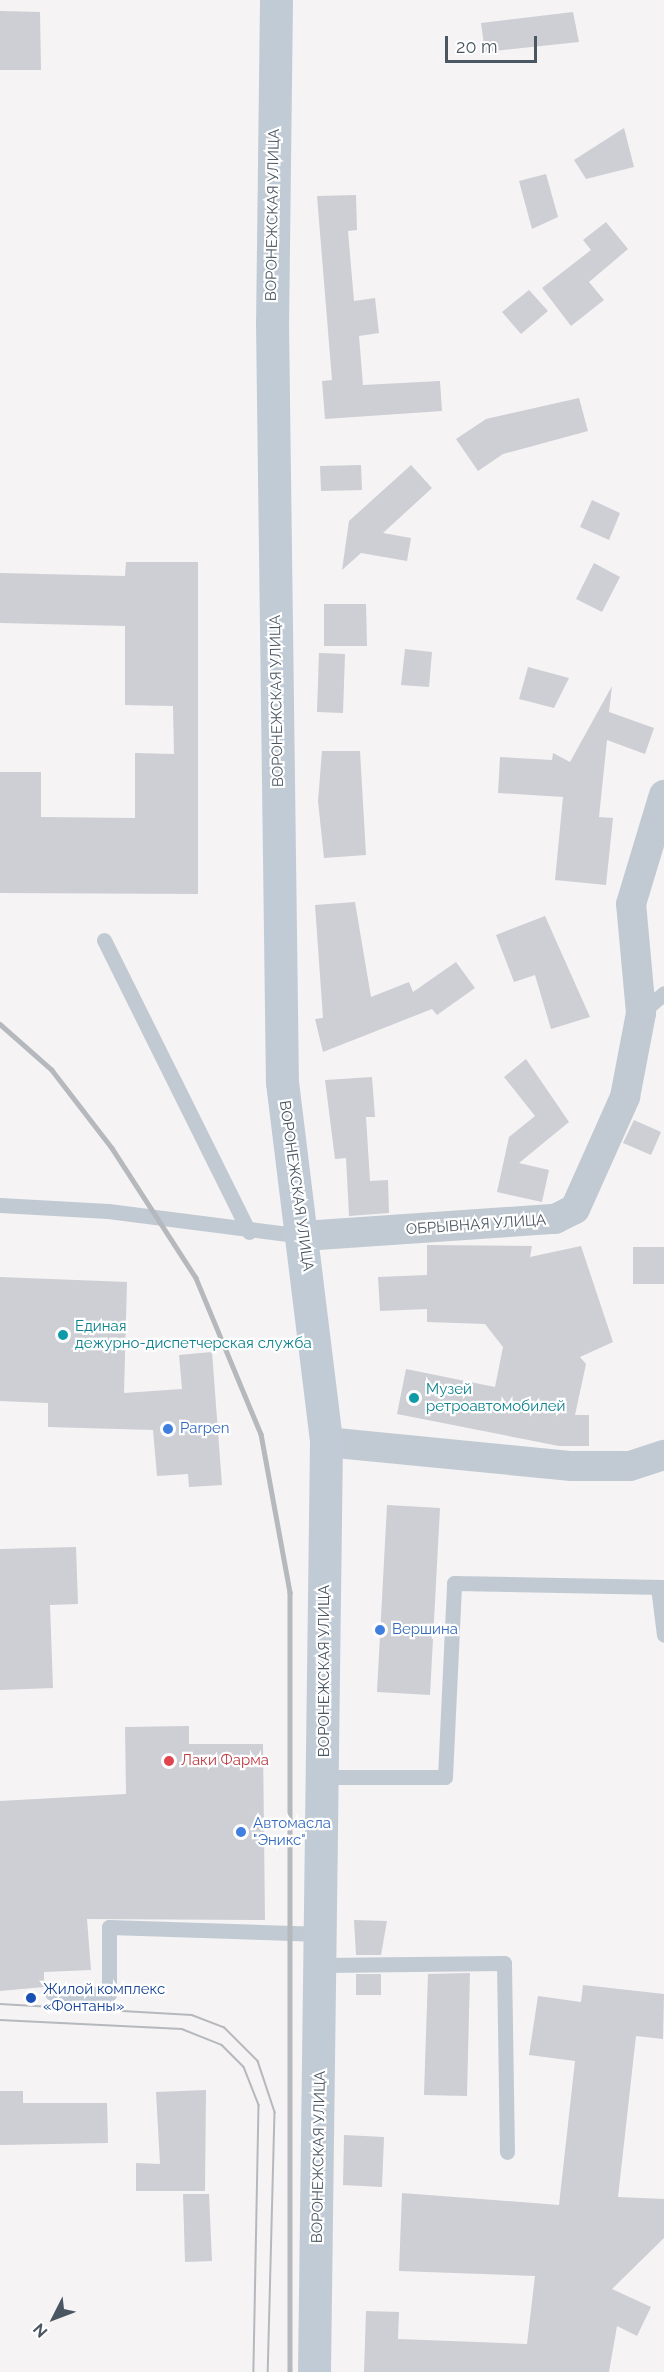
<!DOCTYPE html>
<meta charset="utf-8">
<style>
body{margin:0}
#map{position:relative;width:664px;height:2372px;overflow:hidden;background:#f5f3f3;font-family:Raleway,sans-serif}
div>[style]{position:absolute}
[style*='--x']{left:calc(var(--x)*1px);top:calc(var(--y)*1px);width:calc(var(--w)*1px);rotate:calc(var(--a)*1deg)}
.building>*{inset:0;background:#cdcfd5}
.lane>*{height:15px;margin:-7.5px;padding:0 7.5px;transform-origin:7.5px;border-radius:7.5px;background:#c1cad2}
.street>*{height:30px;margin:-15px;padding:0 15px;transform-origin:15px;border-radius:15px;background:#c1cad2}
.secondary>*{height:33px;margin:-16.5px;padding:0 16.5px;transform-origin:16.5px;border-radius:16.5px;background:#c1cbd6}
.tram>*{height:1.5px;margin:-0.75px;padding:0 0.75px;transform-origin:0.75px;border-radius:0.75px;background:#b5b8bd}
.rail>*{height:4.5px;margin:-2.25px;padding:0 2.25px;transform-origin:2.25px;border-radius:2.25px;background:#b5b8bd}
.dots>*{width:16px;height:16px;translate:-50% -50%;box-sizing:border-box;border:3px solid #fff;border-radius:50%}
span{translate:-50% -50%;white-space:nowrap;text-align:center;line-height:1.15;-webkit-text-stroke:4.5px #fff;paint-order:stroke}
.street-label{font-size:15px;color:#4a5661}
.culture-label{font-size:15px;color:#0d838f}
.left{translate:0 -50%;text-align:left}
.shop-label{font-size:15px;color:#366cbe}
.health-label{font-size:15px;color:#be3a42}
.transit-label{font-size:15px;color:#164399}
.north{position:absolute;left:24px;top:2288px;width:60px;height:60px;-webkit-text-stroke:4px #fff;paint-order:stroke;rotate:228deg;font-size:16px;font-weight:700;line-height:24px;text-align:center;color:#4a5661}
.north::after{content:'';display:block;margin:auto;width:21px;height:27px;background:#4a5661;clip-path:polygon(50% 0,100% 100%,50% 72%,0 100%)}
.scale{position:absolute;left:445px;top:36px;width:92px;height:27px;box-sizing:border-box;border:3px solid #4a5661;border-top:0;padding-left:8px;font-size:18px;line-height:21px;white-space:nowrap;color:#4a5661;-webkit-text-stroke:4px #fff;paint-order:stroke}
</style>
<div id="map">
<div class="building">
<i style="clip-path:polygon(0 11px,40px 12px,41px 70px,0 70px)"></i>
<i style="clip-path:polygon(573px 12px,579px 42px,485px 52px,481px 23px)"></i>
<i style="clip-path:polygon(624px 128px,634px 167px,586px 179px,574px 160px)"></i>
<i style="clip-path:polygon(546px 174px,558px 217px,532px 229px,519px 181px)"></i>
<i style="clip-path:polygon(356px 195px,357px 230px,348px 231px,354px 301px,375px 298px,379px 333px,359px 336px,363px 385px,440px 381px,442px 411px,325px 419px,322px 381px,332px 380px,317px 196px)"></i>
<i style="clip-path:polygon(606px 222px,628px 249px,589px 282px,604px 300px,571px 326px,542px 288px,591px 250px,583px 240px)"></i>
<i style="clip-path:polygon(529px 290px,548px 311px,521px 334px,502px 312px)"></i>
<i style="clip-path:polygon(579px 398px,588px 431px,503px 454px,478px 471px,456px 439px,486px 419px)"></i>
<i style="clip-path:polygon(361px 465px,362px 490px,321px 491px,320px 466px)"></i>
<i style="clip-path:polygon(411px 465px,432px 488px,383px 533px,411px 538px,407px 561px,361px 553px,342px 570px,349px 521px)"></i>
<i style="clip-path:polygon(592px 500px,620px 513px,609px 540px,580px 527px)"></i>
<i style="clip-path:polygon(126px 562px,198px 562px,198px 894px,0 893px,0 772px,41px 772px,41px 817px,135px 818px,135px 753px,174px 754px,173px 706px,125px 705px,125px 626px,0 623px,0 573px,125px 576px)"></i>
<i style="clip-path:polygon(594px 563px,620px 577px,602px 612px,576px 599px)"></i>
<i style="clip-path:polygon(324px 604px,366px 604px,367px 646px,324px 646px)"></i>
<i style="clip-path:polygon(405px 649px,432px 652px,429px 687px,401px 685px)"></i>
<i style="clip-path:polygon(319px 653px,345px 654px,343px 713px,317px 712px)"></i>
<i style="clip-path:polygon(528px 667px,569px 678px,554px 708px,519px 699px)"></i>
<i style="clip-path:polygon(612px 686px,609px 712px,654px 728px,645px 754px,607px 740px,599px 817px,613px 818px,606px 885px,555px 880px,563px 797px,498px 793px,500px 757px,552px 760px,553px 753px,570px 762px)"></i>
<i style="clip-path:polygon(322px 751px,360px 751px,366px 855px,324px 858px,318px 801px)"></i>
<i style="clip-path:polygon(355px 902px,371px 997px,409px 982px,413px 992px,456px 962px,475px 988px,437px 1015px,432px 1009px,323px 1052px,315px 1019px,323px 1018px,315px 905px)"></i>
<i style="clip-path:polygon(545px 916px,590px 1017px,551px 1029px,535px 975px,514px 982px,496px 935px)"></i>
<i style="clip-path:polygon(526px 1059px,569px 1122px,519px 1163px,549px 1170px,542px 1202px,497px 1192px,509px 1137px,535px 1116px,504px 1077px)"></i>
<i style="clip-path:polygon(372px 1077px,375px 1117px,366px 1117px,370px 1181px,388px 1180px,389px 1213px,349px 1216px,346px 1158px,335px 1159px,325px 1080px)"></i>
<i style="clip-path:polygon(634px 1120px,661px 1132px,651px 1155px,623px 1143px)"></i>
<i style="clip-path:polygon(427px 1245px,532px 1246px,530px 1257px,581px 1246px,613px 1342px,580px 1357px,586px 1364px,575px 1415px,589px 1415px,589px 1446px,559px 1446px,397px 1414px,406px 1369px,495px 1387px,503px 1347px,485px 1324px,427px 1322px,427px 1309px,380px 1311px,378px 1277px,427px 1275px)"></i>
<i style="clip-path:polygon(633px 1247px,664px 1247px,664px 1284px,633px 1284px)"></i>
<i style="clip-path:polygon(0 1277px,127px 1282px,124px 1393px,182px 1389px,179px 1355px,212px 1352px,222px 1485px,189px 1487px,188px 1474px,157px 1476px,153px 1430px,48px 1427px,48px 1403px,0 1401px)"></i>
<i style="clip-path:polygon(387px 1505px,440px 1508px,430px 1695px,377px 1692px)"></i>
<i style="clip-path:polygon(76px 1547px,78px 1604px,50px 1605px,53px 1688px,0 1690px,0 1549px)"></i>
<i style="clip-path:polygon(189px 1726px,189px 1744px,263px 1744px,265px 1920px,87px 1919px,91px 1970px,44px 1972px,44px 1987px,0 1991px,0 1801px,126px 1794px,125px 1727px)"></i>
<i style="clip-path:polygon(354px 1920px,387px 1921px,381px 1955px,356px 1955px)"></i>
<i style="clip-path:polygon(470px 1973px,467px 2096px,424px 2095px,428px 1974px)"></i>
<i style="clip-path:polygon(356px 1974px,381px 1974px,381px 1995px,356px 1995px)"></i>
<i style="clip-path:polygon(583px 1985px,664px 1994px,663px 2039px,636px 2036px,618px 2197px,664px 2199px,664px 2238px,612px 2289px,651px 2307px,637px 2336px,617px 2326px,609px 2372px,364px 2372px,366px 2311px,399px 2312px,398px 2339px,527px 2344px,535px 2276px,399px 2271px,402px 2193px,559px 2205px,575px 2061px,529px 2055px,538px 1996px,581px 2002px)"></i>
<i style="clip-path:polygon(206px 2090px,205px 2191px,136px 2191px,136px 2163px,160px 2164px,156px 2092px)"></i>
<i style="clip-path:polygon(0 2091px,23px 2091px,23px 2103px,107px 2103px,108px 2143px,0 2145px)"></i>
<i style="clip-path:polygon(344px 2135px,384px 2137px,382px 2187px,343px 2185px)"></i>
<i style="clip-path:polygon(183px 2194px,209px 2194px,212px 2261px,185px 2262px)"></i>
</div>
<div class="lane">
<i style="--x:104;--y:940;--w:326;--a:63.6"></i>
<i style="--x:641;--y:1013;--w:30;--a:-41"></i>
<i style="--x:0;--y:1205;--w:108;--a:3.2"></i>
<i style="--x:108;--y:1211;--w:197;--a:7.3"></i>
<i style="--x:658;--y:1587;--w:48;--a:82.9"></i>
<i style="--x:324;--y:1777;--w:121;--a:0"></i>
<i style="--x:445;--y:1777;--w:194;--a:-87.3"></i>
<i style="--x:454;--y:1583;--w:210;--a:1.1"></i>
<i style="--x:323;--y:1965;--w:181;--a:-0.6"></i>
<i style="--x:504;--y:1963;--w:189;--a:89.1"></i>
<i style="--x:52;--y:1993;--w:57;--a:1"></i>
<i style="--x:109;--y:1994;--w:67;--a:-90"></i>
<i style="--x:109;--y:1927;--w:214;--a:1.9"></i>
</div>
<div class="street">
<i style="--x:303;--y:1236;--w:253;--a:-3.9"></i>
<i style="--x:555;--y:1219;--w:22;--a:-27"></i>
<i style="--x:575;--y:1209;--w:123;--a:-65.9"></i>
<i style="--x:625;--y:1097;--w:86;--a:-79.2"></i>
<i style="--x:641;--y:1013;--w:109;--a:-95.2"></i>
<i style="--x:631;--y:904;--w:114;--a:-73.2"></i>
<i style="--x:326;--y:1442;--w:247;--a:5.6"></i>
<i style="--x:572;--y:1466;--w:58;--a:0"></i>
<i style="--x:630;--y:1466;--w:36;--a:-18"></i>
</div>
<div class="secondary">
<i style="--x:276;--y:0;--w:322;--a:90.7"></i>
<i style="--x:272;--y:322;--w:760;--a:89.25"></i>
<i style="--x:282;--y:1082;--w:363;--a:83"></i>
<i style="--x:326;--y:1442;--w:930;--a:90.74"></i>
</div>
<div class="tram">
<i style="--x:0;--y:2004;--w:192;--a:3.3"></i>
<i style="--x:192;--y:2015;--w:34;--a:21"></i>
<i style="--x:224;--y:2027;--w:48;--a:45"></i>
<i style="--x:258;--y:2061;--w:54;--a:71.6"></i>
<i style="--x:275;--y:2112;--w:260;--a:91.5"></i>
<i style="--x:0;--y:2020;--w:182;--a:2.8"></i>
<i style="--x:182;--y:2029;--w:43;--a:21.8"></i>
<i style="--x:222;--y:2045;--w:31;--a:45"></i>
<i style="--x:244;--y:2067;--w:41;--a:68.5"></i>
<i style="--x:259;--y:2105;--w:267;--a:91.1"></i>
</div>
<div class="rail">
<i style="--x:0;--y:1024;--w:69;--a:41.5"></i>
<i style="--x:52;--y:1070;--w:98;--a:52.4"></i>
<i style="--x:112;--y:1148;--w:155;--a:57.1"></i>
<i style="--x:196;--y:1278;--w:169;--a:67.4"></i>
<i style="--x:261;--y:1434;--w:161;--a:79.6"></i>
<i style="--x:290;--y:1592;--w:780;--a:90"></i>
</div>
<div class="dots">
<i style="left:63px;top:1335px;background:#0f9aa8"></i>
<i style="left:414px;top:1398px;background:#0f9aa8"></i>
<i style="left:168px;top:1429px;background:#3f7fe0"></i>
<i style="left:380px;top:1630px;background:#3f7fe0"></i>
<i style="left:169px;top:1761px;background:#e0444e"></i>
<i style="left:241px;top:1832px;background:#3f7fe0"></i>
<i style="left:31px;top:1998px;background:#1a4fb4"></i>
</div>
<div class="street-label">
<span style="left:273px;top:215px;rotate:-89deg">ВОРОНЕЖСКАЯ УЛИЦА</span>
<span style="left:277px;top:701px;rotate:-91deg">ВОРОНЕЖСКАЯ УЛИЦА</span>
<span style="left:296px;top:1186px;rotate:82deg">ВОРОНЕЖСКАЯ УЛИЦА</span>
<span style="left:476px;top:1225px;rotate:-4deg">ОБРЫВНАЯ УЛИЦА</span>
<span style="left:325px;top:1671px;rotate:-90deg">ВОРОНЕЖСКАЯ УЛИЦА</span>
<span style="left:319px;top:2157px;rotate:-89deg">ВОРОНЕЖСКАЯ УЛИЦА</span>
</div>
<div class="culture-label">
<span class="left" style="left:75px;top:1335px">Единая<br>дежурно-диспетчерская служба</span>
<span class="left" style="left:426px;top:1398px">Музей<br>ретроавтомобилей</span>
</div>
<div class="shop-label">
<span class="left" style="left:180px;top:1429px">Parpen</span>
<span class="left" style="left:392px;top:1630px">Вершина</span>
<span class="left" style="left:253px;top:1832px">Автомасла<br>"Эникс"</span>
</div>
<div class="health-label">
<span class="left" style="left:181px;top:1761px">Лаки Фарма</span>
</div>
<div class="transit-label">
<span class="left" style="left:43px;top:1998px">Жилой комплекс<br>«Фонтаны»</span>
</div>
<div class="north">N</div>
<div class="scale">20 m</div>
</div>
